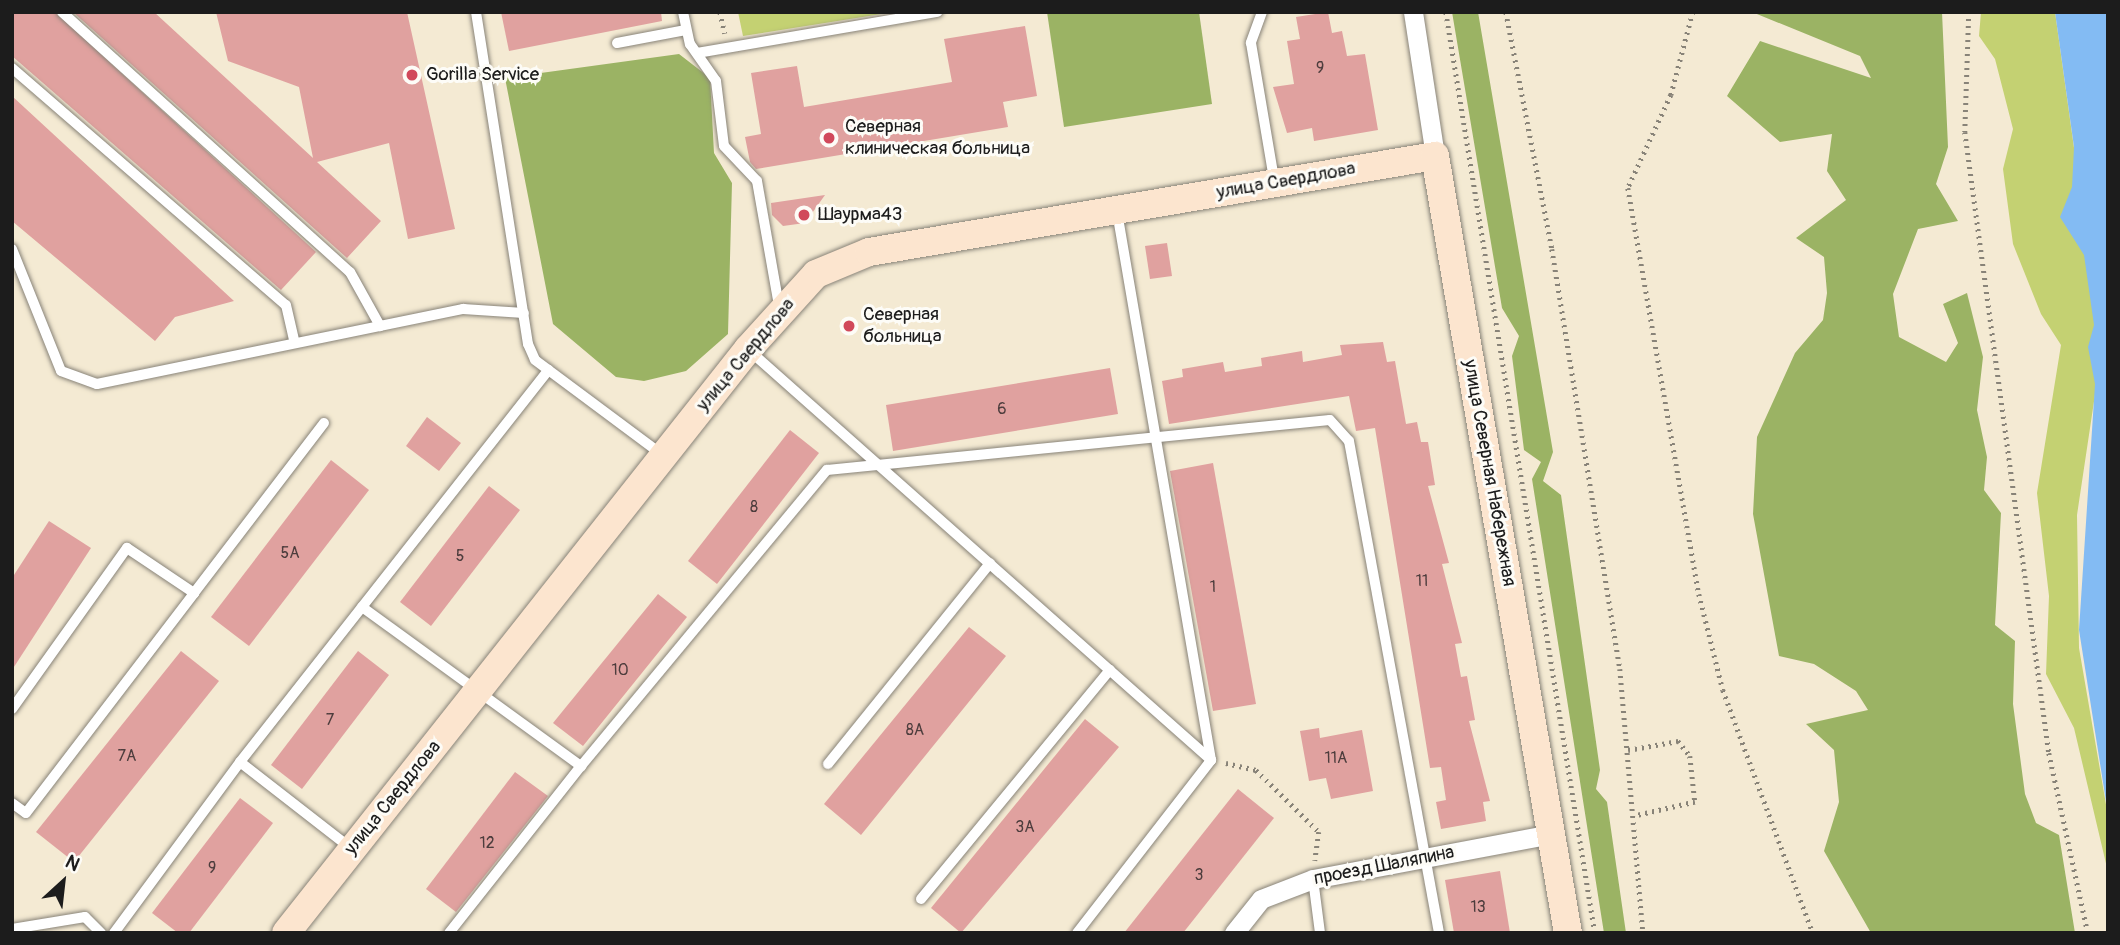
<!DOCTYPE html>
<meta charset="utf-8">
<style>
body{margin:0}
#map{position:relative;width:2120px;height:945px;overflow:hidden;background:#f4ead3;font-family:Pangolin,sans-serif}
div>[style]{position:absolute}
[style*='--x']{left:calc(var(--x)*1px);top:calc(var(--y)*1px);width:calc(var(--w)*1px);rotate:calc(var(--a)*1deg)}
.green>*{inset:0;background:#c4d172}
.forest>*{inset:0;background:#9bb364}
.water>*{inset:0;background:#83bbf3}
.building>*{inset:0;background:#e0a19f}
.path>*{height:4.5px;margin-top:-2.25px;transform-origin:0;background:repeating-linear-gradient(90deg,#888378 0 2px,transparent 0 7px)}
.roads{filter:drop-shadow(0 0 2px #888378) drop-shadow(0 0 2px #888378)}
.lane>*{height:10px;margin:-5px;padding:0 5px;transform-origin:5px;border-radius:5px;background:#fff}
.street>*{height:19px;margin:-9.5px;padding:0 9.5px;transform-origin:9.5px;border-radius:9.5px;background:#fff}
.secondary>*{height:28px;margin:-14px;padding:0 14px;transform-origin:14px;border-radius:14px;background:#fce5cf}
.dots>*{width:19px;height:19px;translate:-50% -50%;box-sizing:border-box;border:4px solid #fdfcf7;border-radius:50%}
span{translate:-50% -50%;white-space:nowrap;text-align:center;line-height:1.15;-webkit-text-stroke:6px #fdfcf7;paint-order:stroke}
.number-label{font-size:16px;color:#4d3d3d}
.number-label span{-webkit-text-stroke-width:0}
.poi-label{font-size:19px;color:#1c1c1c}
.left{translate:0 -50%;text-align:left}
.street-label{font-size:19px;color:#1c1c1c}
.frame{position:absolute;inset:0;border:14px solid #1c1c1c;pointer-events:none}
.north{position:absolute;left:28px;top:847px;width:70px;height:70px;-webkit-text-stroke:5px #fdfcf7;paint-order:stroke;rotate:27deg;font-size:19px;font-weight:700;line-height:28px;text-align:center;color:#1c1c1c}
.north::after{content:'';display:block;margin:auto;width:24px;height:32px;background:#1c1c1c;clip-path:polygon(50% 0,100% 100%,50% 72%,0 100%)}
</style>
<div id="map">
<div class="green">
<i style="clip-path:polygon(738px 12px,894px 12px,743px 36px)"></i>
<i style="clip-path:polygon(1981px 12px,2055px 12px,2102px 348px,2077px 515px,2079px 648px,2108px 816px,2108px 872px,2074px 728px,2046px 674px,2049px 596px,2037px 493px,2061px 345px,2041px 314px,2013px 244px,2003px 169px,2013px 129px,1995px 59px,1979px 36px)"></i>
</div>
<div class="forest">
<i style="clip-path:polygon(1047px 12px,1199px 12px,1212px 104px,1064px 127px)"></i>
<i style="clip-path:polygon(1452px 12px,1478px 12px,1553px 452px,1543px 481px,1561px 495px,1600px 770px,1596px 789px,1607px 802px,1626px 933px,1604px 933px,1532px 479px,1541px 462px,1524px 450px,1512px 356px,1519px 336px,1502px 308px)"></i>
<i style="clip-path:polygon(1752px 12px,1942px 12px,1948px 147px,1936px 184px,1958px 221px,1918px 229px,1893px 294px,1899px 337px,1946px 362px,1958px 343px,1943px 304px,1967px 293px,1983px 357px,1977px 410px,1987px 457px,1984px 490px,2001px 513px,1995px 625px,2015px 641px,2013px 704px,2025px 794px,2036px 823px,2059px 835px,2075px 933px,1871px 933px,1824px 851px,1839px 802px,1834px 750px,1806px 724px,1868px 710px,1856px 691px,1814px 664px,1779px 656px,1753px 514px,1757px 437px,1795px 353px,1823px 320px,1827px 293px,1824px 257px,1796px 238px,1846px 200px,1827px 171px,1832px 134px,1780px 142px,1727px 96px,1760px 41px,1871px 78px,1860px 56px)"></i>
<i style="clip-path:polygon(679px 54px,710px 78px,714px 153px,732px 183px,728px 334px,686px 371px,644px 381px,616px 377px,553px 324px,505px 78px)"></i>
</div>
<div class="water">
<i style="clip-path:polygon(2055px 12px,2108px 12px,2108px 814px,2079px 630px,2095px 384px,2088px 347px,2094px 325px,2084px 255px,2060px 217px,2072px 187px,2074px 147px)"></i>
</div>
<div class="building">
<i style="clip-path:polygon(12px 12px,55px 12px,316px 252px,281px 290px,12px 56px)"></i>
<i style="clip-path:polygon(73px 12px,154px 12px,313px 158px,299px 87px,228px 61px,216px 12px,407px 12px,455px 229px,408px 239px,389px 143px,317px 162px,381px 221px,347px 258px)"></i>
<i style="clip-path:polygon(501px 12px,661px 12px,662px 21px,509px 51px)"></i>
<i style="clip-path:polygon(1328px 12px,1332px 33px,1342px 31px,1347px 56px,1365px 54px,1378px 130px,1314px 141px,1312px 128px,1287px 133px,1273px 87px,1294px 84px,1287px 41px,1300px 39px,1296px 17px)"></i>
<i style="clip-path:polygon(1025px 26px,1037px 96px,1003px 102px,1008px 127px,756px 169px,750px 162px,745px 137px,761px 134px,751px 73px,797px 66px,804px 107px,952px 82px,944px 39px)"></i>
<i style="clip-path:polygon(12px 96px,234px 301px,175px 317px,155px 341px,12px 221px)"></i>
<i style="clip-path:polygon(825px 195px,805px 223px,783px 226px,772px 215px,771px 203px)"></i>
<i style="clip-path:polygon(1167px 243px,1172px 276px,1150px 279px,1145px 246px)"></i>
<i style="clip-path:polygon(1383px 342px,1387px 362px,1395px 361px,1406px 424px,1417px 422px,1421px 442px,1428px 442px,1435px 485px,1428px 486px,1449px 563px,1442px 564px,1462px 643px,1455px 644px,1461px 677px,1467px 676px,1475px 720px,1469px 721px,1490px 801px,1483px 802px,1486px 821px,1441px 829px,1436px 802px,1446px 800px,1441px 767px,1430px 768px,1375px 428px,1356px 431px,1349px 396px,1169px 424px,1162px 381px,1183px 377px,1182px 369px,1223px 362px,1225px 372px,1262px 366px,1261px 358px,1302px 351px,1303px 362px,1342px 355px,1340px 345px)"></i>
<i style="clip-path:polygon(1110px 368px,1118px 414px,893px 451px,886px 405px)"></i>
<i style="clip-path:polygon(427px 417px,461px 443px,439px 471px,406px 446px)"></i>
<i style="clip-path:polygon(790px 430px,819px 453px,717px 584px,688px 561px)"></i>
<i style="clip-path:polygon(331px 460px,369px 490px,249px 646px,211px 617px)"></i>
<i style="clip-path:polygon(1213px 463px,1256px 704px,1213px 711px,1170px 471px)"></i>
<i style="clip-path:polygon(489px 486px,520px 510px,431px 626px,400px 602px)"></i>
<i style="clip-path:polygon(49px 521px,91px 548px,12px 670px,12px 578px)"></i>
<i style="clip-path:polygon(658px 594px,687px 617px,583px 746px,553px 723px)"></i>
<i style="clip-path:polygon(969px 627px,1006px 656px,861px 835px,824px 804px)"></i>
<i style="clip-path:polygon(181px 651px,219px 681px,74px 862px,36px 832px)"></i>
<i style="clip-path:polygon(358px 651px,389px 675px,302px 789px,271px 765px)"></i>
<i style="clip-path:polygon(1085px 719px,1119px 747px,961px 933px,931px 908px)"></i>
<i style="clip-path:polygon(1319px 728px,1320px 738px,1362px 730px,1373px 791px,1331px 799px,1326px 778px,1309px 781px,1300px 731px)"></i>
<i style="clip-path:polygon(515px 772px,548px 796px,456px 912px,426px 889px)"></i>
<i style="clip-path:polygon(1238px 789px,1274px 818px,1183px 933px,1124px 933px)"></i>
<i style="clip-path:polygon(240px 798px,273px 823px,189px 933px,178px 933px,152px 913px)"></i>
<i style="clip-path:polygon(1500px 871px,1510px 933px,1454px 933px,1445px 880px)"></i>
</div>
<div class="path">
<i style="--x:720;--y:12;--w:22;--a:77"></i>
<i style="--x:1446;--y:12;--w:933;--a:80.81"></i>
<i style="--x:1506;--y:12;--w:241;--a:79"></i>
<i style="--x:1552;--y:249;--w:425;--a:80.8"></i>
<i style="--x:1620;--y:669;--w:265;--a:85"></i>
<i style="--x:1693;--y:12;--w:86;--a:104.8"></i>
<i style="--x:1671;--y:95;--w:102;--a:114.8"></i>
<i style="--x:1628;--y:188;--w:412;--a:80.1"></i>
<i style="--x:1699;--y:594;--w:99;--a:76"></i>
<i style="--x:1723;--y:690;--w:259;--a:69.7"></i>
<i style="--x:1969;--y:12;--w:120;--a:91.9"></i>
<i style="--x:1965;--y:132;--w:627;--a:82.3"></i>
<i style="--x:2049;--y:753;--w:184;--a:77.8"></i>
<i style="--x:1628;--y:750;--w:51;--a:-10.2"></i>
<i style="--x:1678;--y:741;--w:19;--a:51"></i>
<i style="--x:1690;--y:756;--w:46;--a:83.8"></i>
<i style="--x:1695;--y:802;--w:62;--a:166.9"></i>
<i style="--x:1226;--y:763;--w:31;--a:13"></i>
<i style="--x:1256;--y:770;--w:88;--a:44.5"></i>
<i style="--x:1319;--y:832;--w:29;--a:98"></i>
</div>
<div class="roads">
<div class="lane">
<i style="--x:62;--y:12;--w:388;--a:42.1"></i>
<i style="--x:350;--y:272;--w:62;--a:60.9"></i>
<i style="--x:476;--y:12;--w:336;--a:81.1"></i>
<i style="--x:528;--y:344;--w:17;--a:66"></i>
<i style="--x:535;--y:360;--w:157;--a:36.7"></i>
<i style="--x:683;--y:12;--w:33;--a:78"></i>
<i style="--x:690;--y:44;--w:45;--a:54.9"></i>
<i style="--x:716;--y:81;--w:65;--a:83"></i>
<i style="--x:724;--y:146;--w:48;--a:46.7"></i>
<i style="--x:757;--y:181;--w:127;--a:80"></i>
<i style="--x:1262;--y:12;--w:33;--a:110"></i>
<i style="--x:1251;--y:43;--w:138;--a:80.4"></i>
<i style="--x:617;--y:43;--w:70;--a:-10.7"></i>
<i style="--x:697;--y:53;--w:244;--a:-9.7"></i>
<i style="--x:12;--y:68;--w:362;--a:40.9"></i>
<i style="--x:286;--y:305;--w:39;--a:77"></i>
<i style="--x:12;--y:249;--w:131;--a:68.1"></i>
<i style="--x:61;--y:371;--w:38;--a:20"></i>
<i style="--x:97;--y:384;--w:374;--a:-11.6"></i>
<i style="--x:463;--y:309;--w:61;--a:3.8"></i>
<i style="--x:751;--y:352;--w:615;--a:41.57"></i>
<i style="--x:1211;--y:760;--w:556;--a:-99.73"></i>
<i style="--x:362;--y:607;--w:271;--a:36"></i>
<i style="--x:581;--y:766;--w:385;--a:-50.3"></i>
<i style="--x:827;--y:470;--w:505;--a:-5.68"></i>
<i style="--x:1330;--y:420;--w:28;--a:48"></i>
<i style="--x:1349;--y:441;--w:500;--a:79.63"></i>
<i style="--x:12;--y:709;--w:198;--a:-54.5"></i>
<i style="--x:127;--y:548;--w:81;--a:33.9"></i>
<i style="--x:194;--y:593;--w:214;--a:-52.6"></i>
<i style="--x:240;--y:762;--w:499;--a:-51.8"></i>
<i style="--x:828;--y:764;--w:258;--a:-51.1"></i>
<i style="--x:12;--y:803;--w:17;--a:36"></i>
<i style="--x:26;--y:813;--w:277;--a:-52.6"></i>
<i style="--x:1313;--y:879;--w:54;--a:82.6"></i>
<i style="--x:921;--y:899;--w:297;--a:-50.5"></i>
<i style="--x:12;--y:929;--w:74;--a:-9.3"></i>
<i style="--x:85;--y:917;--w:23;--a:45"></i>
<i style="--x:114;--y:933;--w:212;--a:-53.6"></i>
<i style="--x:240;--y:762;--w:138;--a:37.9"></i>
<i style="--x:449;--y:933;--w:213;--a:-51.7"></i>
<i style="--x:1077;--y:933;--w:219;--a:-52.2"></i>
</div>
<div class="street">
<i style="--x:1413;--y:12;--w:146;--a:81.3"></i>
<i style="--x:1234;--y:933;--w:43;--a:-51.5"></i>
<i style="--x:1261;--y:899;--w:56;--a:-21"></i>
<i style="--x:1313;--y:879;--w:242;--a:-10.7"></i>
</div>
<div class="secondary">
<i style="--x:286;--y:933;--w:745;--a:-51.65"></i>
<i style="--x:748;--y:349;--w:101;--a:-47.8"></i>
<i style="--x:816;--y:274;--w:57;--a:-22.5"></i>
<i style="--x:869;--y:252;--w:574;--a:-9.63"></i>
<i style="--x:1435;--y:156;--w:788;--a:80.29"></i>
</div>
</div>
<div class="dots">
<i style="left:412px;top:75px;background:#d1495b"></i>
<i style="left:829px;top:138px;background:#d1495b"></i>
<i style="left:804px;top:215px;background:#d1495b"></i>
<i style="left:849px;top:326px;background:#d1495b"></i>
</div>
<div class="number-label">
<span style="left:1320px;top:68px">9</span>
<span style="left:1002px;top:409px">6</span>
<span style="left:754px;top:507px">8</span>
<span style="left:290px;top:553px">5А</span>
<span style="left:460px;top:556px">5</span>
<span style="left:1422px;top:581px">11</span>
<span style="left:1213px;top:587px">1</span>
<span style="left:620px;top:670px">10</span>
<span style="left:330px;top:720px">7</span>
<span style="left:915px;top:730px">8А</span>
<span style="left:127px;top:756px">7А</span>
<span style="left:1336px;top:758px">11А</span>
<span style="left:1025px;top:827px">3А</span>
<span style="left:487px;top:843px">12</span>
<span style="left:212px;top:868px">9</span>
<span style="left:1199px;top:875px">3</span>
<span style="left:1478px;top:907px">13</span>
</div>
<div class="poi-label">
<span class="left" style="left:426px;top:75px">Gorilla Service</span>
<span class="left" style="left:845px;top:138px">Северная<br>клиническая больница</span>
<span class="left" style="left:818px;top:215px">Шаурма43</span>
<span class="left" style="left:863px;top:326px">Северная<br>больница</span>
</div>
<div class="street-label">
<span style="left:1286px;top:181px;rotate:-10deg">улица Свердлова</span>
<span style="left:746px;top:355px;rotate:-50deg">улица Свердлова</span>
<span style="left:1489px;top:473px;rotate:80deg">улица Северная Набережная</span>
<span style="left:393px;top:798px;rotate:-51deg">улица Свердлова</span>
<span style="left:1384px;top:866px;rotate:-11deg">проезд Шаляпина</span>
</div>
<div class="frame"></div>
<div class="north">N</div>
</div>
